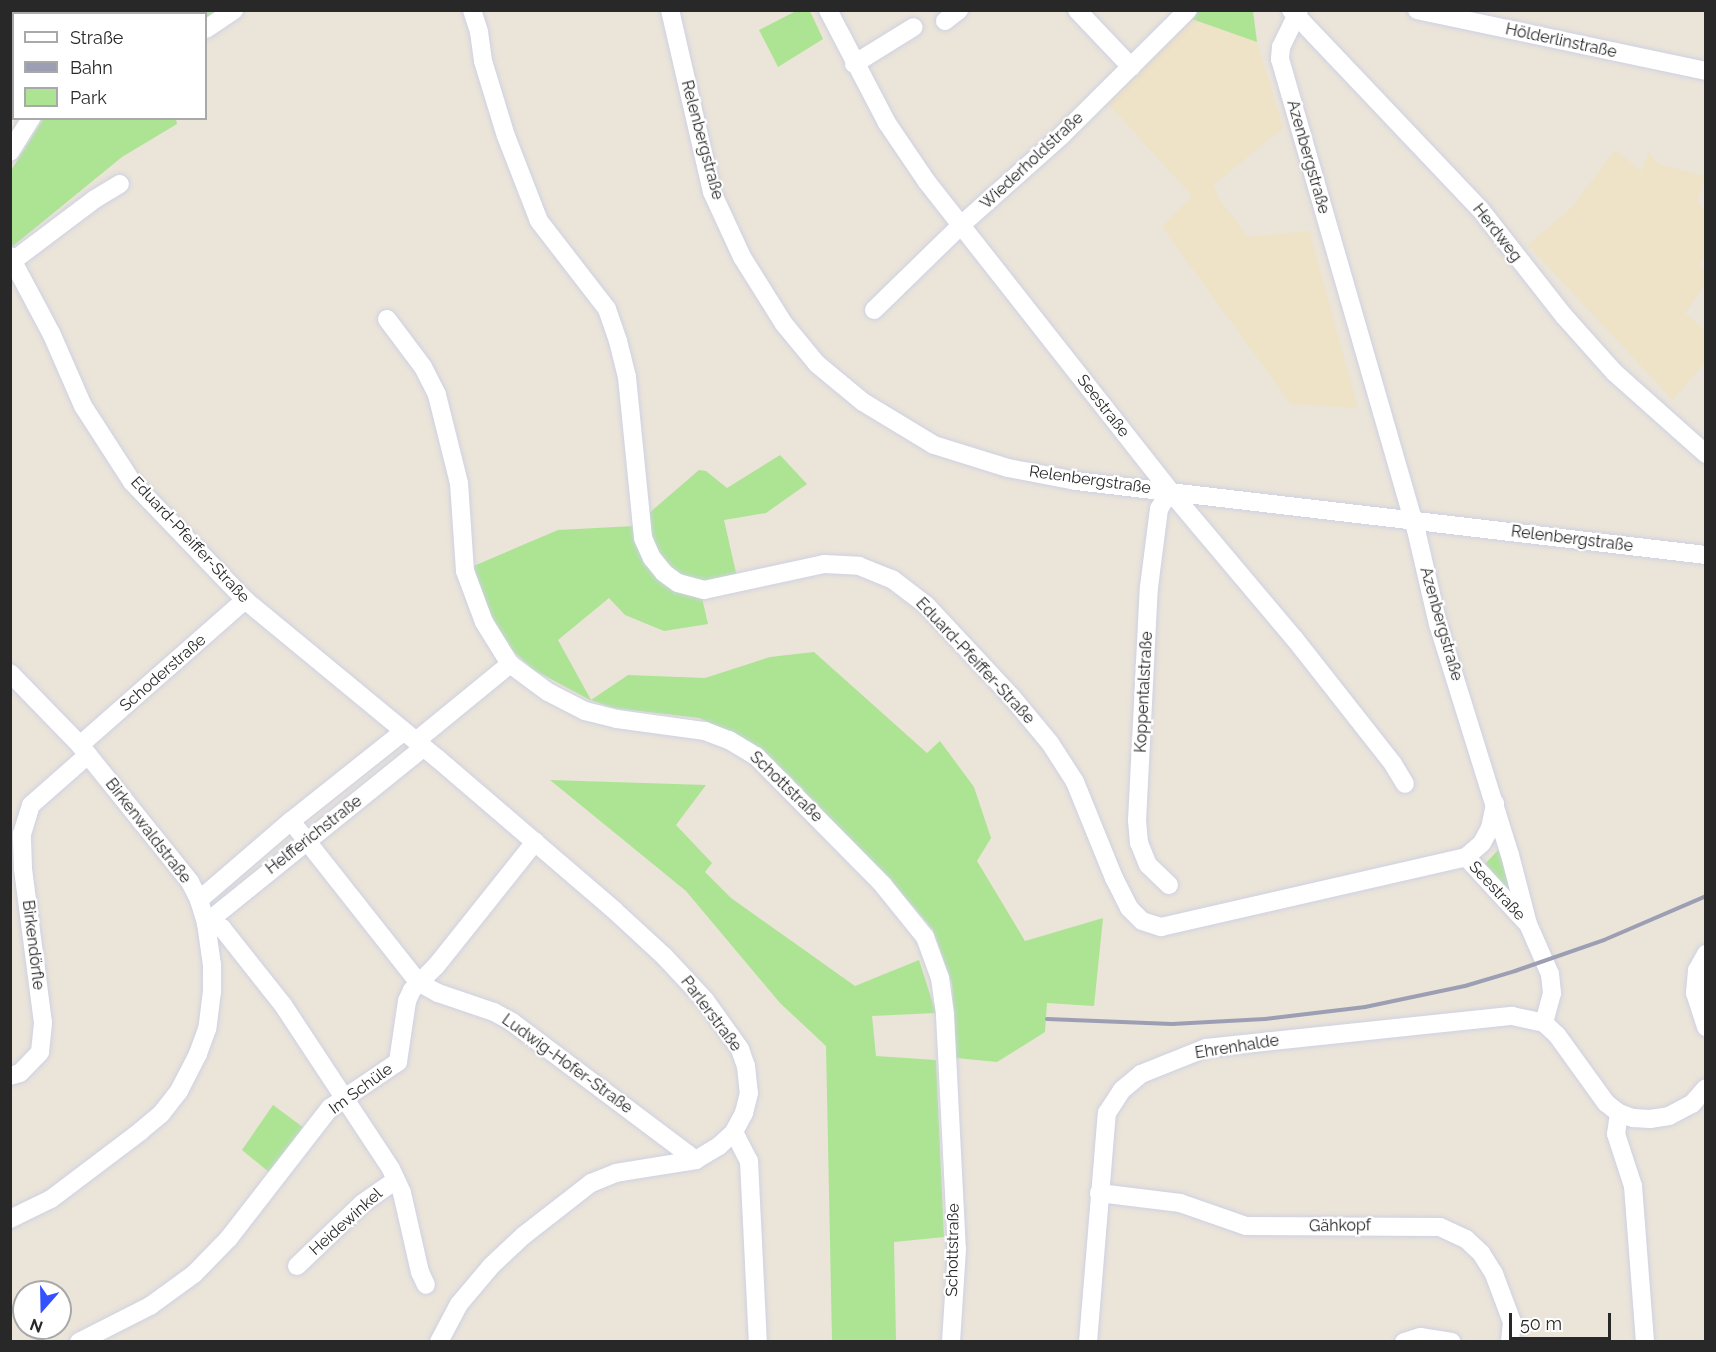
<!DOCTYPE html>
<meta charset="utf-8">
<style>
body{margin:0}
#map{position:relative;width:1716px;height:1352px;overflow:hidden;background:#ebe4d9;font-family:Raleway,sans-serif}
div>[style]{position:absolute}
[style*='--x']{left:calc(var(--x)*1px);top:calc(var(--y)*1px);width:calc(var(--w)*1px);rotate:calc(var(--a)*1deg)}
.education>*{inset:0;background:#eee2c7}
.green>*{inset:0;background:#ace493}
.roads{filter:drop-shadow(0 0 2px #ced1e2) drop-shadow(0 0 2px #ced1e2)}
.minor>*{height:18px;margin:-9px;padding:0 9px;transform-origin:9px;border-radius:9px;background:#fff}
.rail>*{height:4px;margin:-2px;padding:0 2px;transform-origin:2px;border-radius:2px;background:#9c9eb3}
span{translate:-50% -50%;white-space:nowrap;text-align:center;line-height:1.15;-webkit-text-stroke:4.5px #fff;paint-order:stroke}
.street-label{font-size:16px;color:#282828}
.frame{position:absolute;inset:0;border:12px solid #282828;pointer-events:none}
.legend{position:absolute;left:12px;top:12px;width:195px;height:108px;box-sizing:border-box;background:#fff;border:2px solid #a9a9a9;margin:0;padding:8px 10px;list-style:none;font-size:18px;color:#282828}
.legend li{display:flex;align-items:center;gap:12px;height:30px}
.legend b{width:30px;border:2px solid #a9a9a9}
.north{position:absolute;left:12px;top:1280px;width:60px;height:60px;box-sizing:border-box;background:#fff;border:2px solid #a9a9a9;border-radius:50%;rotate:200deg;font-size:16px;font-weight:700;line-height:24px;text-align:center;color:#282828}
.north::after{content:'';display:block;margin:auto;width:21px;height:27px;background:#3352fe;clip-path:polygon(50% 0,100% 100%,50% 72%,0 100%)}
.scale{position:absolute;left:1509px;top:1313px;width:102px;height:27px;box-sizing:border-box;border:3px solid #282828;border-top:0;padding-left:8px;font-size:18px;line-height:21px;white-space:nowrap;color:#282828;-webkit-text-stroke:4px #fff;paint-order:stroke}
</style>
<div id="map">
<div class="education">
<i style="clip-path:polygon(1189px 18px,1257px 42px,1283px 128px,1213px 185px,1220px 200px,1248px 237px,1309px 231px,1358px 408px,1291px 404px,1162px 227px,1192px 196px,1107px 102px)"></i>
<i style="clip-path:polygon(1615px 150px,1642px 171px,1648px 152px,1658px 164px,1705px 176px,1697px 203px,1705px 209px,1705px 257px,1699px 266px,1705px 271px,1705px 284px,1685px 313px,1705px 330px,1705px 362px,1673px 400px,1528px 245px,1572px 207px)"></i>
</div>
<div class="green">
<i style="clip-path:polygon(798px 10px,810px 11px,823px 39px,778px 67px,759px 30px)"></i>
<i style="clip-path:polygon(154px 11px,154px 10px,216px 11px,206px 17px,206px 14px,155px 13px)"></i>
<i style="clip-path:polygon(1197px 11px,1253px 11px,1257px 42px,1189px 18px)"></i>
<i style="clip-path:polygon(43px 119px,176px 119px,177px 124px,122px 157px,13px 246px,10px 242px,10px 172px)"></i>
<i style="clip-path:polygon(780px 455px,807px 484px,766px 513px,724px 520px,737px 577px,699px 585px,708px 624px,664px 631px,625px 615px,609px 598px,558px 640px,591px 700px,628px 675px,705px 678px,770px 657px,814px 652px,927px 753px,940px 741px,974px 787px,991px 838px,977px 861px,1025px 941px,1103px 918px,1094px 1006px,1047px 1003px,1045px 1032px,997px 1062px,956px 1058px,952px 984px,933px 930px,889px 878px,810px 799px,730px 732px,699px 718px,614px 708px,590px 700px,534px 670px,505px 644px,469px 568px,558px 530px,634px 526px,699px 470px,706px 471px,727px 488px)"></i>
<i style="clip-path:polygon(550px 780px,706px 785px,676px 825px,712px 863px,705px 872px,731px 898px,855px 986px,919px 960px,936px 1013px,872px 1016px,876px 1056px,936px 1060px,944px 1237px,894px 1242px,896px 1341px,832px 1341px,826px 1046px,780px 1003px,686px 891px)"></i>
<i style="clip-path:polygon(1502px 846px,1516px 893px,1507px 897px,1483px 866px)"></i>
<i style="clip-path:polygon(273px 1105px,304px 1128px,269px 1172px,242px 1150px)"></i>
</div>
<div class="roads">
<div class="minor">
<i style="--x:472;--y:10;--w:23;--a:72"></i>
<i style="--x:479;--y:32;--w:29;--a:82"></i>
<i style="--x:483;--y:61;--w:78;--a:73"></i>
<i style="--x:506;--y:136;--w:91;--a:68.8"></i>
<i style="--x:539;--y:221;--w:111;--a:52.3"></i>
<i style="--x:607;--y:309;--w:34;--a:71"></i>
<i style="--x:618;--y:341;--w:37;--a:76"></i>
<i style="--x:627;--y:377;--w:162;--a:84.3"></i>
<i style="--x:643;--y:538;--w:22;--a:66"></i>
<i style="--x:652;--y:558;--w:19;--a:51"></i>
<i style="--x:664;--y:573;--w:17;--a:36"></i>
<i style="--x:678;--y:583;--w:27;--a:15"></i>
<i style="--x:704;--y:590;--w:123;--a:-12.2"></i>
<i style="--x:824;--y:564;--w:35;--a:3"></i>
<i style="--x:859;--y:566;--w:35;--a:22"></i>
<i style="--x:892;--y:579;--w:43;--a:37.4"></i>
<i style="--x:926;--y:605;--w:125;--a:47"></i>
<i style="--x:1011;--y:696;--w:61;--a:50.3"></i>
<i style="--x:1050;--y:743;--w:46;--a:57.3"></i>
<i style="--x:1075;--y:782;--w:104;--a:67.9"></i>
<i style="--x:1114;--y:878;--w:34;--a:63"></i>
<i style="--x:1129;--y:908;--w:18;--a:45"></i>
<i style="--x:1142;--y:921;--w:20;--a:18"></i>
<i style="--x:1161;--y:927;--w:313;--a:-12.9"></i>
<i style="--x:1466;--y:857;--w:21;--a:-41"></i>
<i style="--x:1482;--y:843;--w:17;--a:-62"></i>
<i style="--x:1490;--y:828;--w:25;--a:-78"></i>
<i style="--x:670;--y:10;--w:187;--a:77"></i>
<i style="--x:712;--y:192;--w:72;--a:65.2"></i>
<i style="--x:742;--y:257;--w:79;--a:57.9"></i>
<i style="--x:784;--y:324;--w:52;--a:50.5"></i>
<i style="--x:817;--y:364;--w:60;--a:39.6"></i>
<i style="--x:863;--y:402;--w:83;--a:31.2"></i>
<i style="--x:934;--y:445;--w:77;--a:17.3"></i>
<i style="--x:1008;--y:468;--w:69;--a:10.8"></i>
<i style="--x:1076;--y:481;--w:634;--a:6.7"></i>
<i style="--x:828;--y:10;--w:127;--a:62.4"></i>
<i style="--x:887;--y:123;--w:71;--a:55.9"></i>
<i style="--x:927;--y:182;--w:393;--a:51.8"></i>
<i style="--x:1170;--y:491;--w:192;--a:49.9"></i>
<i style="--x:1294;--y:638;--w:160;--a:51.8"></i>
<i style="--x:1393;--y:764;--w:23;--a:59"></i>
<i style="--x:1077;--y:10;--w:79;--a:46.5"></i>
<i style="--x:1291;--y:10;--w:274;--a:46.5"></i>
<i style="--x:1480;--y:209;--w:136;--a:51.9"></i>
<i style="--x:1564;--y:316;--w:76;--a:48.2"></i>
<i style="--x:1615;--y:373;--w:122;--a:41.7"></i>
<i style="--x:1299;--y:10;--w:41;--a:115.9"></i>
<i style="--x:1281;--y:47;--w:12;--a:95"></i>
<i style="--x:1280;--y:59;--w:494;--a:73.9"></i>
<i style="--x:1417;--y:534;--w:92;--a:76.9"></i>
<i style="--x:1438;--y:624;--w:242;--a:72.7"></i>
<i style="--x:1510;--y:855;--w:71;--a:75.4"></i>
<i style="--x:1528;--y:924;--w:55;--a:66.3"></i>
<i style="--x:1550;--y:974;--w:19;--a:84"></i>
<i style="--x:1552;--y:993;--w:31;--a:105"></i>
<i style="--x:1544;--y:1023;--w:18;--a:43"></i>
<i style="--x:1557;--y:1035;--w:84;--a:54.2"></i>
<i style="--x:1606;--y:1103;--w:16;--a:38"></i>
<i style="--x:1619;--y:1113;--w:15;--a:20"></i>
<i style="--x:1633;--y:1118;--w:17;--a:3"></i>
<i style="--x:1650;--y:1119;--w:19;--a:-9"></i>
<i style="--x:1669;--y:1116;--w:26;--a:-28"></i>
<i style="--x:1692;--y:1104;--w:21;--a:-49"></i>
<i style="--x:1417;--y:10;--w:295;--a:11.9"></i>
<i style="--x:945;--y:21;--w:18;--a:-38"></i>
<i style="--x:206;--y:29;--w:34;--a:-34"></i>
<i style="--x:854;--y:64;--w:70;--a:-31.7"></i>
<i style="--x:10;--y:152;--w:40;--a:-58"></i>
<i style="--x:10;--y:256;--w:89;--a:62"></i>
<i style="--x:52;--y:335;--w:77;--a:66.4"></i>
<i style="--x:83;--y:406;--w:90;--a:57.2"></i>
<i style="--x:132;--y:482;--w:163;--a:46.2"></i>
<i style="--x:245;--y:600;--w:250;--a:39.5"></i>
<i style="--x:438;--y:759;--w:232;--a:40.6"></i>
<i style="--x:614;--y:910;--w:68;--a:42.6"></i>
<i style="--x:664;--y:956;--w:60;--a:47"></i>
<i style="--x:705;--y:1000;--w:60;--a:54.5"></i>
<i style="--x:740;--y:1049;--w:18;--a:71"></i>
<i style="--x:746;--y:1066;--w:27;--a:84"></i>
<i style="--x:749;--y:1093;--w:21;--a:104"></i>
<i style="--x:744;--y:1113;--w:21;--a:118"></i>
<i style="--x:734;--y:1132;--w:21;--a:137"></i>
<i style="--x:719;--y:1146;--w:27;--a:149"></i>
<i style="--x:696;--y:1160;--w:81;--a:170.8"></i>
<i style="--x:616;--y:1173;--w:27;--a:158"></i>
<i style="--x:591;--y:1183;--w:86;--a:142.1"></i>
<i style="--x:523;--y:1236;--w:42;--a:136.9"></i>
<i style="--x:492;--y:1265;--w:51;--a:130.2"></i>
<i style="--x:459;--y:1304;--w:43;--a:117.8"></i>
<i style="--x:10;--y:263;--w:106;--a:-37"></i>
<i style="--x:95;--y:199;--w:29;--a:-31"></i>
<i style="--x:874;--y:310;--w:120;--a:-44.3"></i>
<i style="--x:960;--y:226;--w:135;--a:-41.7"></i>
<i style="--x:1061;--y:136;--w:179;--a:-44.8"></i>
<i style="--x:387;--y:319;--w:60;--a:53.1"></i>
<i style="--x:423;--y:367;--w:31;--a:63"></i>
<i style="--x:437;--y:395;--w:91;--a:76"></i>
<i style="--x:459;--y:483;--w:88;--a:86.1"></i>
<i style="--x:465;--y:571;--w:54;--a:69.6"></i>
<i style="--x:484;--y:622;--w:49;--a:58.2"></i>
<i style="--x:510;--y:664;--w:47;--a:36.4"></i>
<i style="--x:548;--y:692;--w:42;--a:27.2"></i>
<i style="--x:585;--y:711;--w:33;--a:14"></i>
<i style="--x:617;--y:719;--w:89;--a:7.8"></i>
<i style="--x:705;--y:731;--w:26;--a:21"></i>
<i style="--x:729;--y:740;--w:31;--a:31"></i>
<i style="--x:756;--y:756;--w:181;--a:45.4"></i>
<i style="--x:883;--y:885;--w:67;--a:51.1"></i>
<i style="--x:925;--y:937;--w:44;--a:69.9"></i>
<i style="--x:940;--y:978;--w:37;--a:82"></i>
<i style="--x:945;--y:1015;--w:234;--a:87.1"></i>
<i style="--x:957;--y:1249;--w:93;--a:93.7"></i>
<i style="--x:10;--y:673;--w:100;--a:45.8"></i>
<i style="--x:80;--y:745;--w:176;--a:51.2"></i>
<i style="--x:190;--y:882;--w:20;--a:63"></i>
<i style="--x:199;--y:900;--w:24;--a:73"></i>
<i style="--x:206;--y:923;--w:42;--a:81.9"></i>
<i style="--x:212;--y:965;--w:26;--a:90"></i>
<i style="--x:212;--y:991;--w:38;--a:97"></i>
<i style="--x:207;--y:1029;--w:27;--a:110"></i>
<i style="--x:198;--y:1054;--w:42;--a:117.2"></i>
<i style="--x:179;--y:1091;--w:29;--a:128"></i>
<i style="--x:161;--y:1114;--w:26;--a:140"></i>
<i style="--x:141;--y:1131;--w:113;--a:142.9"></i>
<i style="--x:51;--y:1199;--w:46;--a:154"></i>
<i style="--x:416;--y:741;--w:122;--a:-39.3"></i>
<i style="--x:80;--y:745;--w:220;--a:-41.3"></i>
<i style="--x:291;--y:821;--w:205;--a:51.7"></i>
<i style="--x:418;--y:982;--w:23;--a:29"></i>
<i style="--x:438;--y:993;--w:59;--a:18.7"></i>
<i style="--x:494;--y:1012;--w:21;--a:29"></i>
<i style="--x:512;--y:1022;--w:230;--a:36.9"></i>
<i style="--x:1466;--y:857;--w:88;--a:47.3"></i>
<i style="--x:1169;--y:885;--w:29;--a:-136"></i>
<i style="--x:1148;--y:865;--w:24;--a:-112"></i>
<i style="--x:1139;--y:843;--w:22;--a:-95"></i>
<i style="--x:1137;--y:821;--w:234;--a:-87.1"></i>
<i style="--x:1149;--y:587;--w:79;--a:-82.7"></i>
<i style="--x:1159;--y:509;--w:21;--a:-59"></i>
<i style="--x:199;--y:900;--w:121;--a:-40.7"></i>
<i style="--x:291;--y:821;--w:144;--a:-38.5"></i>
<i style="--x:206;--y:923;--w:17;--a:17"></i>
<i style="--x:222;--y:928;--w:98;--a:51.6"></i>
<i style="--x:283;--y:1005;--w:196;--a:56.6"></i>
<i style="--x:391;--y:1169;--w:26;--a:65"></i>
<i style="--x:402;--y:1193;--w:81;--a:77.2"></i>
<i style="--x:420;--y:1272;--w:14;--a:65"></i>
<i style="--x:206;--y:923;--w:279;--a:-38.9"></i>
<i style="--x:1706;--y:954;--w:18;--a:119"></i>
<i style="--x:1697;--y:970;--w:23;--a:95"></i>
<i style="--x:1695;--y:993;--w:36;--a:72"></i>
<i style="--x:10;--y:1076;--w:10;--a:-17"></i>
<i style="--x:20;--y:1073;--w:29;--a:-46"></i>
<i style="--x:40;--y:1052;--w:29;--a:-84"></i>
<i style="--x:43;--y:1023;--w:156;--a:-97.4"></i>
<i style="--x:23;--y:868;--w:34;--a:-92"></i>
<i style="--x:22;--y:834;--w:30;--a:-73"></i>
<i style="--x:31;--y:805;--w:76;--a:-41.3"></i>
<i style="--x:1619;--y:1113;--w:21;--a:98"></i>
<i style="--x:1616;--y:1134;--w:55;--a:71.9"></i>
<i style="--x:1633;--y:1186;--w:156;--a:85.6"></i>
<i style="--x:734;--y:1132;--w:33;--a:63"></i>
<i style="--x:749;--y:1161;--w:181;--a:87.2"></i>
<i style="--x:1099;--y:1193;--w:82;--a:7"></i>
<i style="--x:1180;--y:1203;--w:70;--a:19.2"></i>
<i style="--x:1246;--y:1226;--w:194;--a:0.3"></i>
<i style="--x:1440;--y:1227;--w:29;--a:25"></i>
<i style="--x:1466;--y:1239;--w:21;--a:43"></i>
<i style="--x:1481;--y:1253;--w:25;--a:58"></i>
<i style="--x:1494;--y:1274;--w:51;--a:69.4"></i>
<i style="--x:1512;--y:1322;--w:20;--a:96"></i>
<i style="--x:297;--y:1266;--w:91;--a:-43.7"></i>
<i style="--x:363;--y:1203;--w:40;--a:-34.9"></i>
<i style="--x:79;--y:1342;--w:80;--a:-26.9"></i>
<i style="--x:150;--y:1306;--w:54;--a:-36"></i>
<i style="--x:194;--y:1274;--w:50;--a:-45.8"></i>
<i style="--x:229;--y:1238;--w:165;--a:-52.2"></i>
<i style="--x:330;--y:1108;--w:82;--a:-34.1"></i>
<i style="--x:398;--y:1062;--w:62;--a:-81.6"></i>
<i style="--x:407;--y:1001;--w:12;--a:-66"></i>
<i style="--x:412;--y:990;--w:34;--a:-45"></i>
<i style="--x:436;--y:966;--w:159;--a:-51.4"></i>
<i style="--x:1088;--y:1342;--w:230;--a:-85.3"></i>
<i style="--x:1107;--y:1113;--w:27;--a:-57"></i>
<i style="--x:1122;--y:1090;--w:25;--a:-40"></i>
<i style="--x:1141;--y:1074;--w:70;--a:-21.8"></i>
<i style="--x:1206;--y:1048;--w:308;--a:-6"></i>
<i style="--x:1512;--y:1016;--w:33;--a:12"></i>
<i style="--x:1404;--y:1342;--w:17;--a:-17"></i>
<i style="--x:1420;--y:1337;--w:32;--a:9"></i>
</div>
</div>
<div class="rail">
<i style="--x:1047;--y:1019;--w:125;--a:2.3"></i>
<i style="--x:1172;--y:1024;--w:93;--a:-3.1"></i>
<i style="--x:1265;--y:1019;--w:101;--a:-6.8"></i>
<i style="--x:1365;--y:1007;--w:102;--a:-11.9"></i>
<i style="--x:1465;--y:986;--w:52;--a:-16.7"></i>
<i style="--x:1515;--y:971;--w:94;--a:-19.2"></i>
<i style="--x:1604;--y:940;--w:111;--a:-23.3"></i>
</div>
<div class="street-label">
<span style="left:1561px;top:41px;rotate:12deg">Hölderlinstraße</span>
<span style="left:702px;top:140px;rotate:75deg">Relenbergstraße</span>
<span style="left:1308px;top:157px;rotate:74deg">Azenbergstraße</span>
<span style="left:1032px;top:161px;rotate:-43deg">Wiederholdstraße</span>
<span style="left:1497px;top:233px;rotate:52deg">Herdweg</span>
<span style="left:1103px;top:406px;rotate:52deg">Seestraße</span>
<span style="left:1090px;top:480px;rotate:8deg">Relenbergstraße</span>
<span style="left:1572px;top:539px;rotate:7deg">Relenbergstraße</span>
<span style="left:190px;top:540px;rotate:47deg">Eduard-Pfeiffer-Straße</span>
<span style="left:1441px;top:624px;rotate:74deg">Azenbergstraße</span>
<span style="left:975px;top:661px;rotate:47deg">Eduard-Pfeiffer-Straße</span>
<span style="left:163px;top:673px;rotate:-41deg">Schoderstraße</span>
<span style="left:1144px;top:692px;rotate:-87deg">Koppentalstraße</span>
<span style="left:786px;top:787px;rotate:44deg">Schottstraße</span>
<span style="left:148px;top:831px;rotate:52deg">Birkenwaldstraße</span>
<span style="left:314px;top:835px;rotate:-38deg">Helfferichstraße</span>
<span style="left:1497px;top:891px;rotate:47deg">Seestraße</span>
<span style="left:33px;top:945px;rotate:83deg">Birkendörfle</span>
<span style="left:711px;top:1014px;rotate:53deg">Parlerstraße</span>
<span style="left:1237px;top:1047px;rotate:-9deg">Ehrenhalde</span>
<span style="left:567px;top:1064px;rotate:36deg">Ludwig-Hofer-Straße</span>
<span style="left:361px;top:1089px;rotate:-36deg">Im Schüle</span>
<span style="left:346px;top:1222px;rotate:-42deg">Heidewinkel</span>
<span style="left:1340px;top:1226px;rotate:-1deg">Gähkopf</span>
<span style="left:953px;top:1250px;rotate:-89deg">Schottstraße</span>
</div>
<div class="frame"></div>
<ul class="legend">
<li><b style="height:8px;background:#fff"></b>Straße</li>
<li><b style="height:8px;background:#9c9eb3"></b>Bahn</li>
<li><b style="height:16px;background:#ace493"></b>Park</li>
</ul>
<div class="north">N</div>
<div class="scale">50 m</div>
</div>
